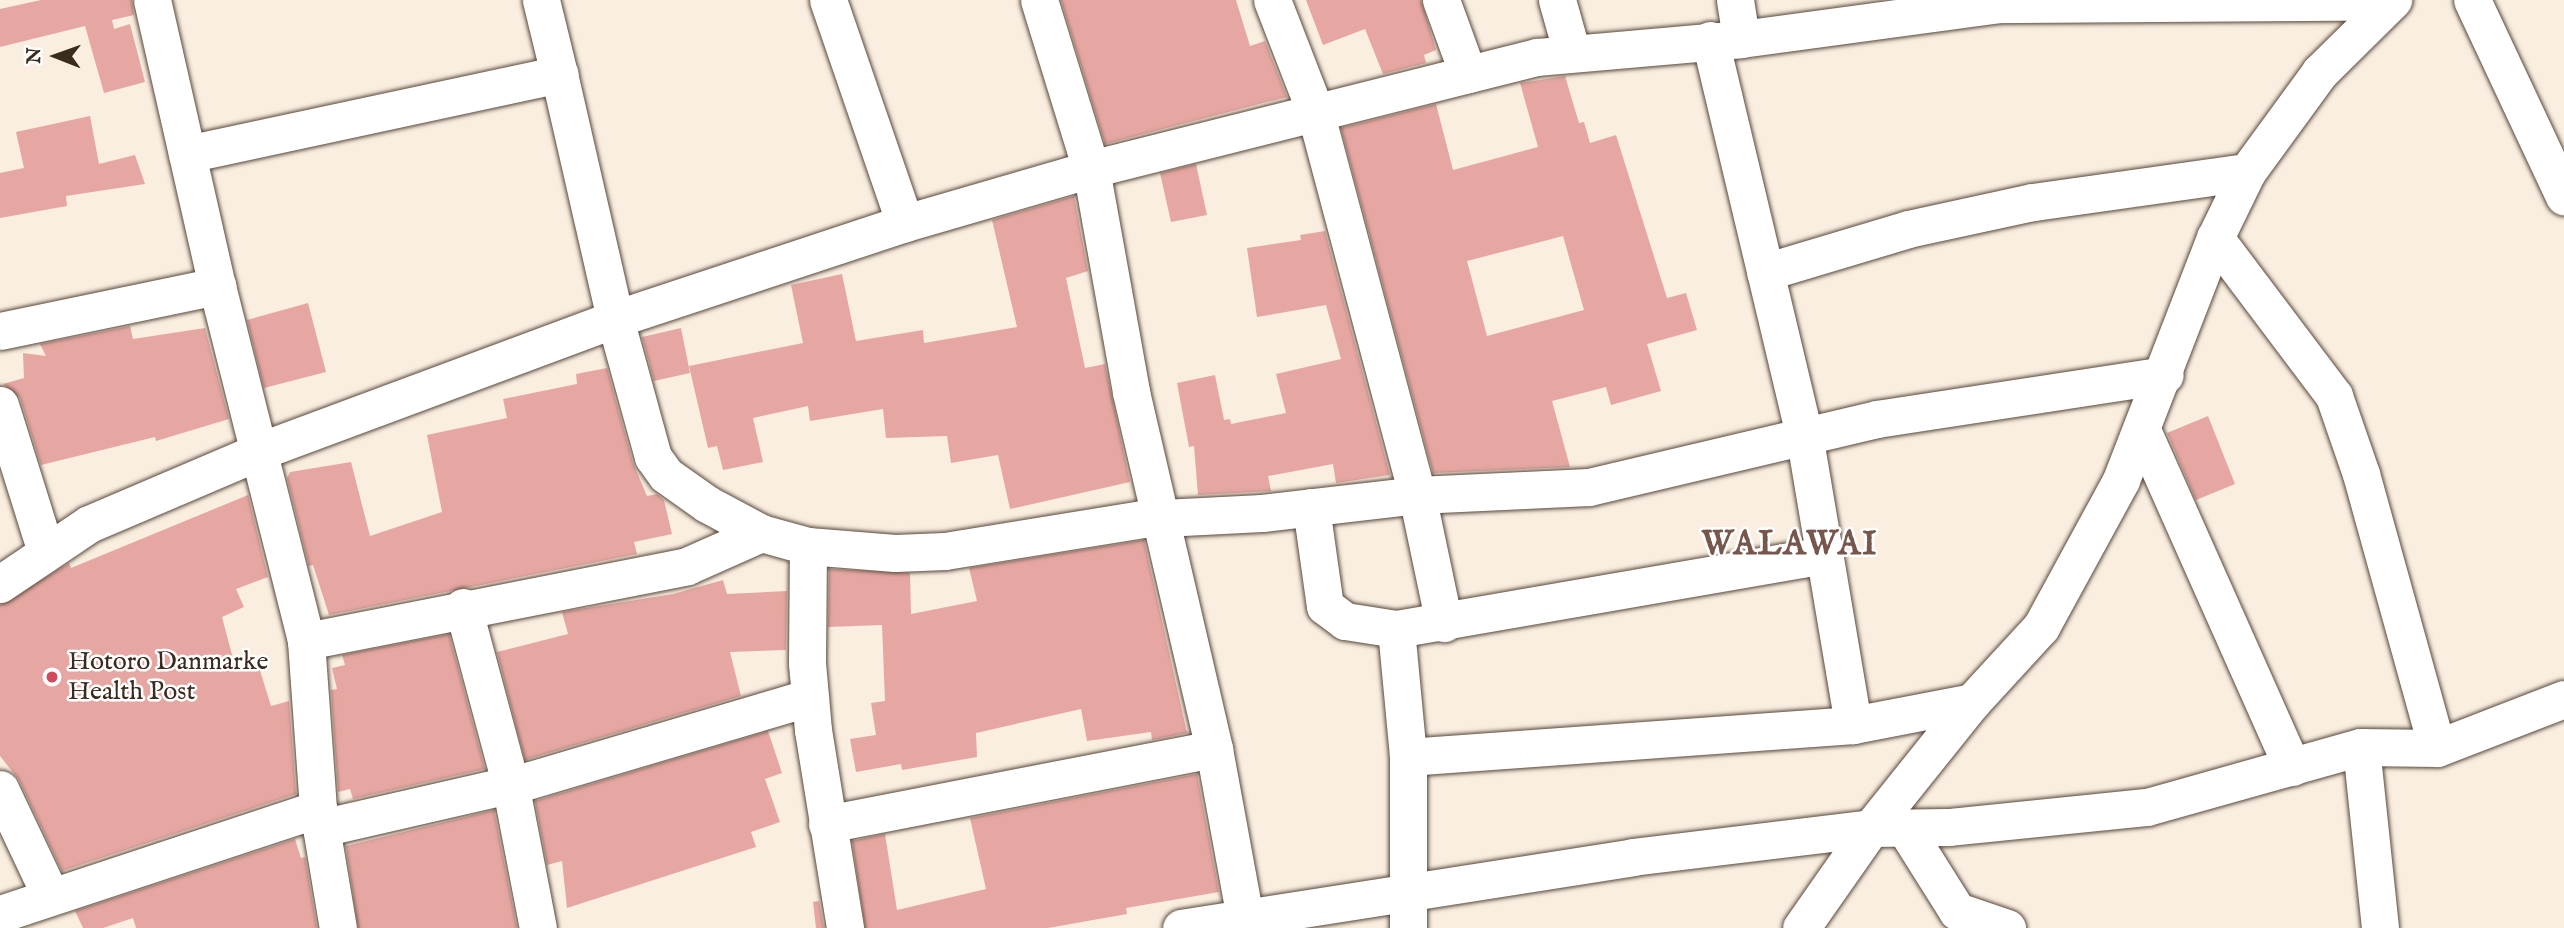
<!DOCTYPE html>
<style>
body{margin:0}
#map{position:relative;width:2564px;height:928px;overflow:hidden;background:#f9eee0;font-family:"IM FELL English",serif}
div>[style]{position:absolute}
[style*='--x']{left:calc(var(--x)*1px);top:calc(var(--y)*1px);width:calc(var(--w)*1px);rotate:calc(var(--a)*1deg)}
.building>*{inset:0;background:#e6a7a2}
.roads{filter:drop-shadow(0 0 2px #58473b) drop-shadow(0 0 2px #58473b)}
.minor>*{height:37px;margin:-18.5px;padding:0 18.5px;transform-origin:18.5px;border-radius:18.5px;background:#fff}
.dots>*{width:19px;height:19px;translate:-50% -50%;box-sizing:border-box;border:4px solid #fff;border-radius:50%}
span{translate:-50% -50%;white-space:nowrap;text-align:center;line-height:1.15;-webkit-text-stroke:5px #fff;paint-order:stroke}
.poi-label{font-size:26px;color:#3b2a1e}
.left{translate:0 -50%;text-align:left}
.district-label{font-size:33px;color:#77564c;font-weight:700;letter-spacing:2px}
.north{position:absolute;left:21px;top:21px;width:70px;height:70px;-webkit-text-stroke:5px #fff;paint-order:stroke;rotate:271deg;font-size:19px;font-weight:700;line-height:28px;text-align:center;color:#3b2a1e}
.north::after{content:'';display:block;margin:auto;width:24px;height:32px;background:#3b2a1e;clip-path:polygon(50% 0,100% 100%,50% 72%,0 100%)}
</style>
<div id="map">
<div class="building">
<i style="clip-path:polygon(41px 0,132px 0,134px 15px,112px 20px,114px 29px,130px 24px,145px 82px,104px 93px,85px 26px,0 47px,0 9px)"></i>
<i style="clip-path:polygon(1061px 0,1236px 0,1250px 46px,1265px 41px,1287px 97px,1105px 144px)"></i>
<i style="clip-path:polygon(1306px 0,1421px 0,1436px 50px,1424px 55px,1426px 63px,1383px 74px,1365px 29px,1323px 45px)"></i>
<i style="clip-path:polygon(evenodd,1565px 76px,1579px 123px,1584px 122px,1590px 143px,1616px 135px,1667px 298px,1686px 293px,1697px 330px,1647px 344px,1661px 391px,1611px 405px,1606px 387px,1552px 401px,1570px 467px,1433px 473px,1341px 128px,1436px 104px,1453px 170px,1538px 147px,1520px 83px,1565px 76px,1563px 236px,1584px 310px,1487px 336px,1467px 261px,1563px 236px)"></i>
<i style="clip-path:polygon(90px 116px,99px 164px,135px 155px,145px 184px,66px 196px,67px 206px,0 218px,0 173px,24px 168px,16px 132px)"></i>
<i style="clip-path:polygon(1196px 164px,1207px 215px,1171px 222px,1160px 173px)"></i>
<i style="clip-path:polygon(1074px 196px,1088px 271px,1066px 278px,1085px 368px,1105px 364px,1130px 482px,1010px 509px,998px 455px,951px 463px,947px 436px,886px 438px,883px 409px,810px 421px,808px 406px,753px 418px,763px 462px,723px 470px,717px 446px,708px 448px,689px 366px,803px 343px,791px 285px,842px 274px,856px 341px,923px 330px,924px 343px,1017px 327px,992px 220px)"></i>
<i style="clip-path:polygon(1325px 231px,1390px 475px,1336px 483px,1333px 464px,1268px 476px,1271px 491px,1198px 495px,1194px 446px,1189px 447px,1177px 383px,1215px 375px,1224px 420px,1230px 419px,1231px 424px,1286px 413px,1276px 374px,1341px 359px,1326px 305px,1257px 317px,1247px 248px,1301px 240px,1300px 235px)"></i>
<i style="clip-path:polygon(308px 303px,326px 372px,264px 388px,247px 320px)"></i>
<i style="clip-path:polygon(130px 326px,133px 339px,205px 328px,229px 419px,156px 441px,155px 437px,41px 465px,20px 398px,3px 384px,24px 378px,23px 353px,46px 356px,40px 344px)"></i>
<i style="clip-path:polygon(681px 328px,690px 373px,654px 381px,642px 337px)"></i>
<i style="clip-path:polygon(607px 368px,633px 463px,647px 496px,657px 494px,664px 500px,672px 534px,634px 542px,637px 554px,329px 615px,313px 565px,309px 566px,287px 478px,290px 472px,351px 462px,370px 536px,442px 512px,427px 435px,507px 418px,503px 399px,577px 384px,576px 374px)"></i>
<i style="clip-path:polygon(2208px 416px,2235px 484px,2196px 500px,2167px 433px)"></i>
<i style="clip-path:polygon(248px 495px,268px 577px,236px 589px,244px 607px,222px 617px,236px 670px,258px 664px,271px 706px,289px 701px,296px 794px,62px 871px,19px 780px,0 756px,0 605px,69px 563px,71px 568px)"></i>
<i style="clip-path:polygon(1144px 540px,1187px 733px,1152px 740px,1151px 732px,1087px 741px,1081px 709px,976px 733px,977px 757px,902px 770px,901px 764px,856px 772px,850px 739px,876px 735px,871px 703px,885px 701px,882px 625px,828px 627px,829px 569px,910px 573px,911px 614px,977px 601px,969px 568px)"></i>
<i style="clip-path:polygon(723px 580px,727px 594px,787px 591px,786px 650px,730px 652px,741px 696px,525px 760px,497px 652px,568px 634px,562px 612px,673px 594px)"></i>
<i style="clip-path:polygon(449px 634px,485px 769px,353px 799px,350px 789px,338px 792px,331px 690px,337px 689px,332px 668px,345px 665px,342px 655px)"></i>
<i style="clip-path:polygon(768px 731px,782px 773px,765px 779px,780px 822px,751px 832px,756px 847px,567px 908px,562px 861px,547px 865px,535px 801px)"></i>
<i style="clip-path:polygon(1197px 774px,1219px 892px,1126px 908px,1127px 914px,1048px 928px,865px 928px,852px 841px,885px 834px,897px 910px,986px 889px,970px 818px)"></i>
<i style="clip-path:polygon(494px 810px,517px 928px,358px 928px,346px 846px)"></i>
<i style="clip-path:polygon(295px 839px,301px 858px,305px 857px,317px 928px,136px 928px,133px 918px,103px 928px,83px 928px,75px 911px)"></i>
<i style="clip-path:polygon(819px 901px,824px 928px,816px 928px,813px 902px)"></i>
</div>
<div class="roads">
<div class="minor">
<i style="--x:152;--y:0;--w:293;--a:77.2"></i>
<i style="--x:217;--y:286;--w:366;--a:75.9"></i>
<i style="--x:306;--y:641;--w:168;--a:85.9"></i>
<i style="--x:318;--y:809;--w:121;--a:80.5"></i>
<i style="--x:828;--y:0;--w:236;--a:71"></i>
<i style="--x:1039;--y:0;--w:177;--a:72.9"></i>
<i style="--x:1091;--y:169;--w:227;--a:79.8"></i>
<i style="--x:1131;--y:392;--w:367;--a:76.9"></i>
<i style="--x:1214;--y:749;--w:182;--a:79.6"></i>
<i style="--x:1272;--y:0;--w:119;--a:68.8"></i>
<i style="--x:1315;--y:111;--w:397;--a:75.1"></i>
<i style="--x:1417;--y:495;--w:131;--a:78.1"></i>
<i style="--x:1441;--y:0;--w:79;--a:70"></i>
<i style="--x:1557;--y:0;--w:55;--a:74.2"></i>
<i style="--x:1735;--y:0;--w:39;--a:81"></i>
<i style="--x:2472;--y:0;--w:217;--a:64.9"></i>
<i style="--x:1710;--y:40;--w:405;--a:76.6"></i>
<i style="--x:1804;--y:434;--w:295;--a:80.4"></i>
<i style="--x:559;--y:74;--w:251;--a:77.1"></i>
<i style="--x:615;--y:319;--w:143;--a:74.6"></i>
<i style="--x:653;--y:457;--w:22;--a:54"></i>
<i style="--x:666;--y:475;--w:50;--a:35.3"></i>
<i style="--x:707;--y:504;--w:61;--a:28.2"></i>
<i style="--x:761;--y:533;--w:49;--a:15.5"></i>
<i style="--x:808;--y:546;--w:87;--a:4.6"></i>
<i style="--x:895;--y:553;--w:50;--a:-2.3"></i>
<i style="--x:945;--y:551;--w:201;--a:-9.2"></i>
<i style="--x:1143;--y:519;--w:119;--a:-2.9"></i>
<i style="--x:1262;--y:513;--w:156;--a:-6.6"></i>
<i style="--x:1417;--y:495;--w:172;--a:-2.7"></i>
<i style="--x:1589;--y:487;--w:296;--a:-13.3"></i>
<i style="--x:1877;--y:419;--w:291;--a:-8.7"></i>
<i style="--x:187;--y:154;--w:381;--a:-12.1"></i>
<i style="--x:559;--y:74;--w:76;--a:-103.7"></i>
<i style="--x:2215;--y:238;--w:198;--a:53"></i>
<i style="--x:2334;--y:396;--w:83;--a:70.9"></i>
<i style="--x:2361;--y:474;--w:284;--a:74.5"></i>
<i style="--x:1765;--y:272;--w:149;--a:-16.7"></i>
<i style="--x:1908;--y:229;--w:128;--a:-12.2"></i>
<i style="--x:2033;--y:202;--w:216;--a:-8"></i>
<i style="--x:0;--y:331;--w:222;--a:-11.7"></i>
<i style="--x:0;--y:405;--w:154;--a:72.6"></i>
<i style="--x:2142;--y:430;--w:369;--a:66"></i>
<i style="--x:1311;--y:507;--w:100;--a:82"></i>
<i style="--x:1325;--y:606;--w:25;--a:37"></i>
<i style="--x:1345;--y:621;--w:52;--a:8.9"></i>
<i style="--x:1396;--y:629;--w:434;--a:-9.8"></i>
<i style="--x:808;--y:546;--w:117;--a:90.5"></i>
<i style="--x:807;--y:663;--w:67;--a:84.9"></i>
<i style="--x:813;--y:730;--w:201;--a:80.8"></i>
<i style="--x:0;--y:584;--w:107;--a:-34"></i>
<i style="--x:89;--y:524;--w:186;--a:-23.1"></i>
<i style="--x:260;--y:451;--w:379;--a:-20.4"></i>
<i style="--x:615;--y:319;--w:305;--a:-18.3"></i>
<i style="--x:905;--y:223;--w:194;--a:-16.2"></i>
<i style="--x:1091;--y:169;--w:460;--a:-14.1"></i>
<i style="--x:1537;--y:57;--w:205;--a:-5"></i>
<i style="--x:1741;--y:39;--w:262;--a:-7.7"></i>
<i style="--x:2001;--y:4;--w:390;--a:-0.4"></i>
<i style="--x:463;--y:607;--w:182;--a:75"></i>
<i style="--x:510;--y:783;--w:148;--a:79.1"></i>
<i style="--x:1396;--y:629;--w:129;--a:84.6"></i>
<i style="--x:1408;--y:757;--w:171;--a:90"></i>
<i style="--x:306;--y:641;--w:388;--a:-11.1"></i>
<i style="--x:687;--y:566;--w:81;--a:-24"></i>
<i style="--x:2361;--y:747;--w:182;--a:84"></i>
<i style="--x:1408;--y:757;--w:446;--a:-4.1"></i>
<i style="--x:1853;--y:725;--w:121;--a:-10.9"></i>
<i style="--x:0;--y:789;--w:117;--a:64.7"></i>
<i style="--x:827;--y:824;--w:394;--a:-11"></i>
<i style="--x:321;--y:828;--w:211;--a:-12.9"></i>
<i style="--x:527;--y:781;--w:295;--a:-16.5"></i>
<i style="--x:1906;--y:830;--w:96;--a:57.8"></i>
<i style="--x:1957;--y:911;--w:53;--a:18.8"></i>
<i style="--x:0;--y:914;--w:335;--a:-18.3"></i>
<i style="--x:1181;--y:928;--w:457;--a:-8.9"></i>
<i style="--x:1632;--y:857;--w:241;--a:-6.9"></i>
<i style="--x:1871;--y:828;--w:78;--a:-0.7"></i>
<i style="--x:1949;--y:827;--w:199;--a:-5.8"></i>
<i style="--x:2147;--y:807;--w:222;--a:-15.7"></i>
<i style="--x:2361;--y:747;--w:76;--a:0.8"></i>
<i style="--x:2437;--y:748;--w:136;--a:-21.1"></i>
<i style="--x:1801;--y:928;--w:122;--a:-55"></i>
<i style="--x:1871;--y:828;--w:161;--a:-51.3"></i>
<i style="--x:1972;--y:702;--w:102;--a:-47.4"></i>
<i style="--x:2041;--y:627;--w:167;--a:-61.4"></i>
<i style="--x:2121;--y:480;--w:260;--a:-68.8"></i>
<i style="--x:2215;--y:238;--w:73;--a:-64.1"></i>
<i style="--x:2247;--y:172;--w:124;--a:-53.9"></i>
<i style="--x:2320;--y:72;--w:103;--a:-44.6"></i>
</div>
</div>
<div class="dots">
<i style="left:52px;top:677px;background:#d1495b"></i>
</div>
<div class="poi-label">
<span class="left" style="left:68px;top:677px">Hotoro Danmarke<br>Health Post</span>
</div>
<div class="district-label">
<span style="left:1790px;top:546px">WALAWAI</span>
</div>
<div class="north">N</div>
</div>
